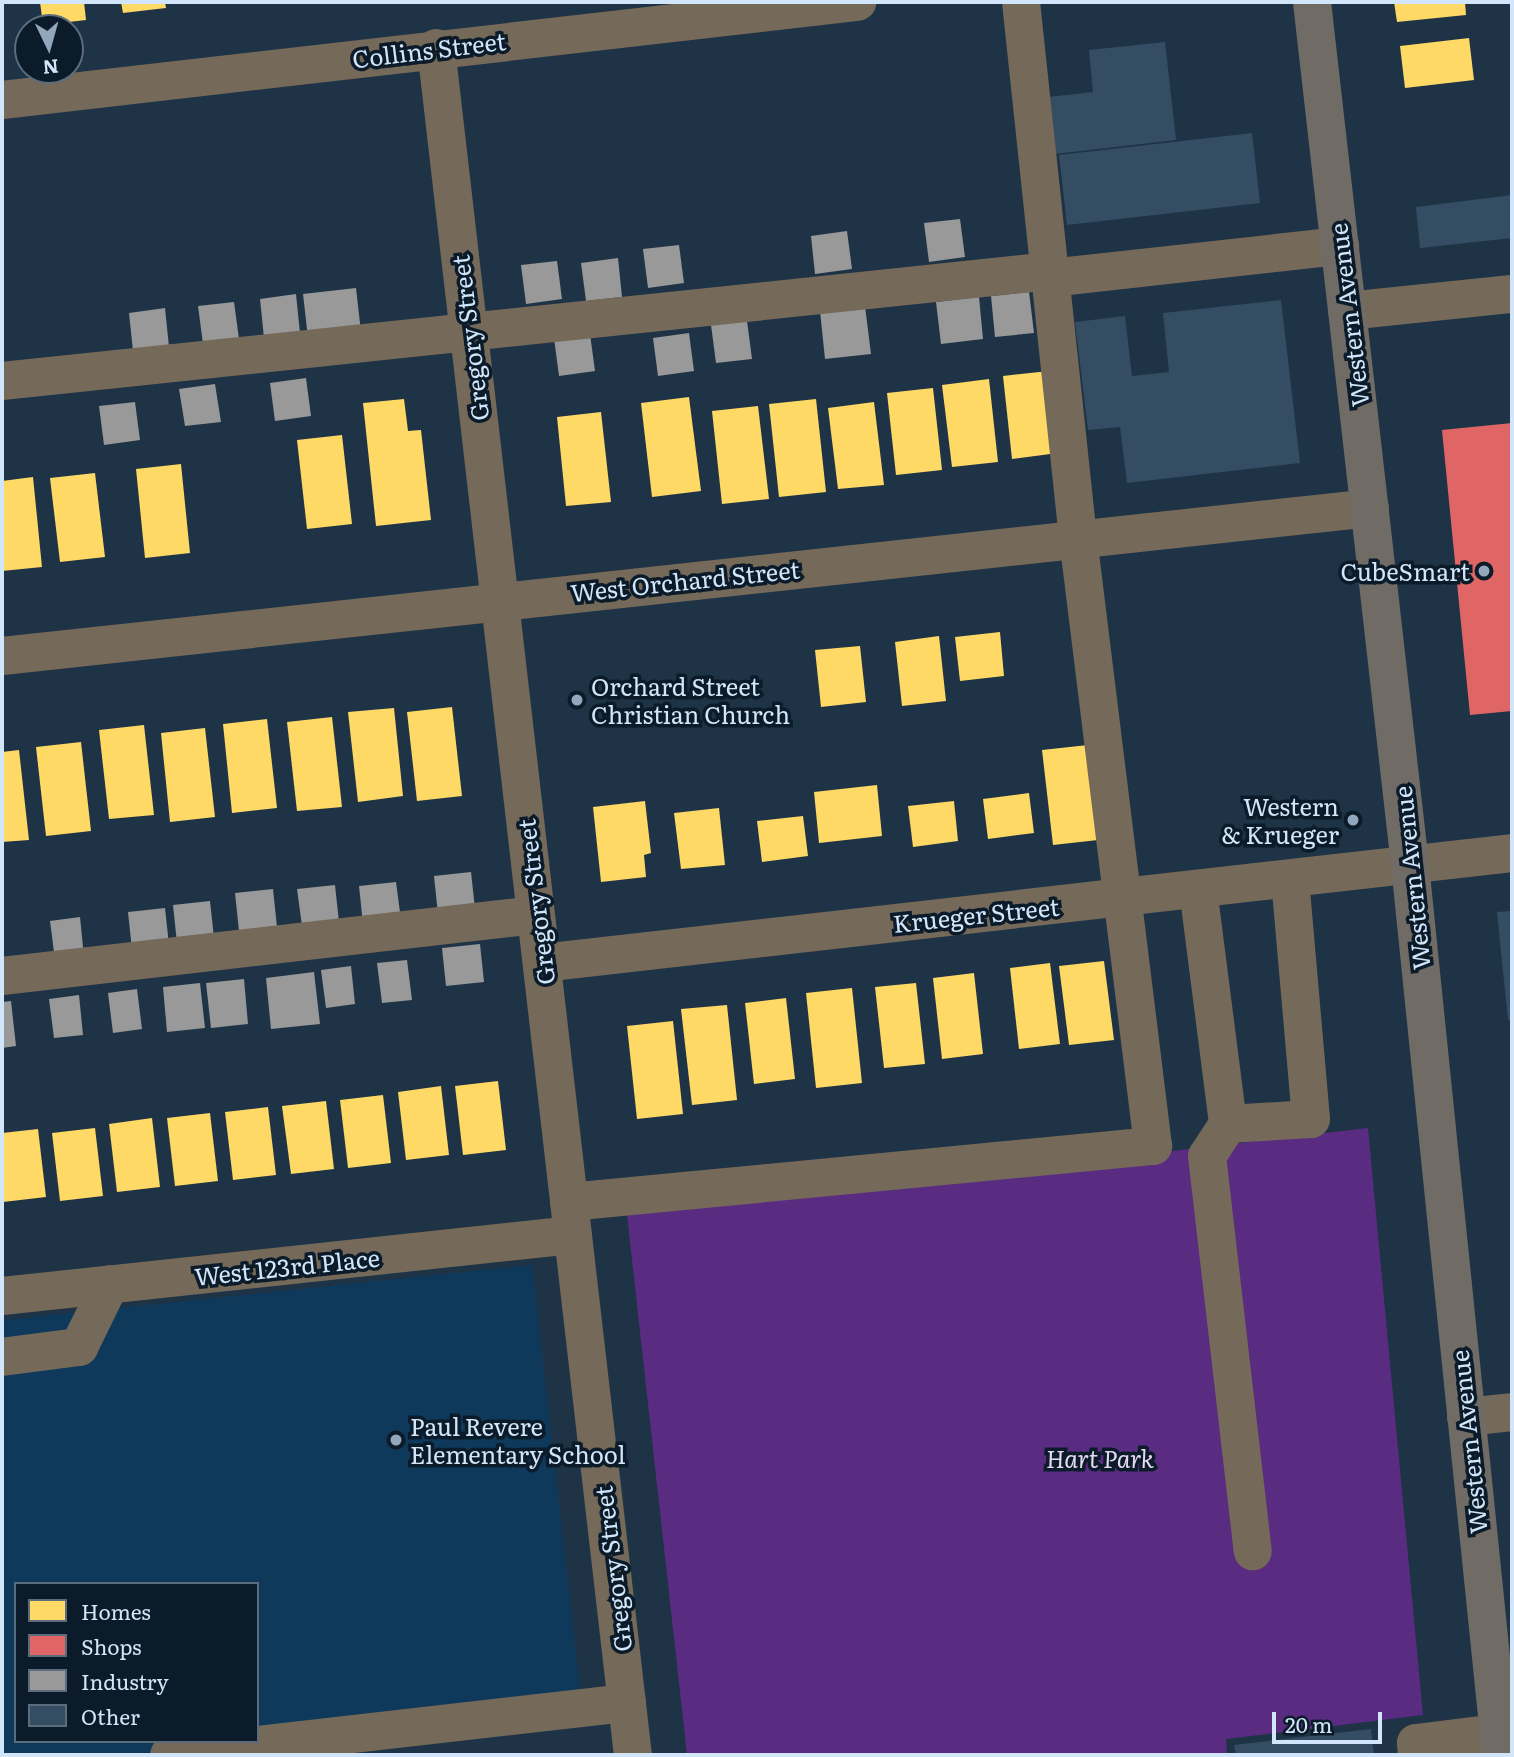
<!DOCTYPE html>
<style>
body{margin:0}
#map{position:relative;width:1514px;height:1757px;overflow:hidden;background:#1e3345;font-family:Literata,serif}
div>[style]{position:absolute}
[style*='--x']{left:calc(var(--x)*1px);top:calc(var(--y)*1px);width:calc(var(--w)*1px);rotate:calc(var(--a)*1deg)}
.built>*{inset:0;background:#0e395b}
.green>*{inset:0;background:#592b81}
.homes>*{inset:0;background:#ffd966}
.shops>*{inset:0;background:#e06666}
.industry>*{inset:0;background:#999}
.building>*{inset:0;background:#344d62}
.minor>*{height:38px;margin:-19px;padding:0 19px;transform-origin:19px;border-radius:19px;background:#756959}
.major>*{height:38px;margin:-19px;padding:0 19px;transform-origin:19px;border-radius:19px;background:#706c65}
.dots>*{width:19px;height:19px;translate:-50% -50%;box-sizing:border-box;border:4px solid #0c1b29;border-radius:50%}
span{translate:-50% -50%;white-space:nowrap;text-align:center;line-height:1.15;-webkit-text-stroke:7px #0c1b29;paint-order:stroke}
.street-label{font-size:24px;color:#d1e6fa}
.poi-label{font-size:24px;color:#d1e6fa}
.right{translate:-100% -50%;text-align:right}
.left{translate:0 -50%;text-align:left}
.park-label{font-size:24px;color:#e5d8f2;font-style:italic}
.frame{position:absolute;inset:0;border:4px solid #d1e6fa;pointer-events:none}
.legend{position:absolute;left:14px;top:1582px;width:245px;height:161px;box-sizing:border-box;background:#0c1b29;border:2px solid #5b6c7d;margin:0;padding:9px 12px;list-style:none;font-size:21px;color:#d1e6fa}
.legend li{display:flex;align-items:center;gap:14px;height:35px}
.legend b{width:35px;border:2px solid #5b6c7d}
.north{position:absolute;left:14px;top:14px;width:70px;height:70px;box-sizing:border-box;background:#0c1b29;border:2px solid #5b6c7d;border-radius:50%;rotate:175deg;font-size:19px;font-weight:700;line-height:28px;text-align:center;color:#d1e6fa}
.north::after{content:'';display:block;margin:auto;width:24px;height:32px;background:#92a7bb;clip-path:polygon(50% 0,100% 100%,50% 72%,0 100%)}
.scale{position:absolute;left:1272px;top:1712px;width:110px;height:32px;box-sizing:border-box;border:4px solid #d1e6fa;border-top:0;padding-left:9px;font-size:21px;line-height:24px;white-space:nowrap;color:#d1e6fa;-webkit-text-stroke:5px #0c1b29;paint-order:stroke}
</style>
<div id="map">
<div class="built">
<i style="clip-path:polygon(evenodd,532px 1265px,582px 1707px,121px 1755px,2px 1755px,2px 1320px,532px 1265px,16px 1584px,257px 1584px,257px 1741px,16px 1741px,16px 1584px)"></i>
</div>
<div class="green">
<i style="clip-path:polygon(1368px 1128px,1423px 1715px,1226px 1739px,1227px 1755px,687px 1755px,627px 1215px)"></i>
</div>
<div class="homes">
<i style="clip-path:polygon(40px 2px,84px 2px,86px 20px,43px 25px)"></i>
<i style="clip-path:polygon(121px 2px,165px 2px,166px 8px,123px 13px)"></i>
<i style="clip-path:polygon(1394px 2px,1465px 2px,1466px 15px,1397px 22px)"></i>
<i style="clip-path:polygon(1469px 38px,1474px 80px,1405px 88px,1400px 46px)"></i>
<i style="clip-path:polygon(1049px 371px,1058px 453px,1012px 459px,1003px 376px)"></i>
<i style="clip-path:polygon(989px 379px,998px 462px,952px 467px,942px 385px)"></i>
<i style="clip-path:polygon(933px 388px,942px 470px,896px 475px,887px 393px)"></i>
<i style="clip-path:polygon(689px 397px,701px 491px,652px 497px,641px 403px)"></i>
<i style="clip-path:polygon(404px 399px,408px 431px,421px 430px,431px 520px,376px 526px,363px 403px)"></i>
<i style="clip-path:polygon(816px 399px,826px 492px,779px 497px,769px 404px)"></i>
<i style="clip-path:polygon(874px 402px,884px 485px,838px 489px,828px 408px)"></i>
<i style="clip-path:polygon(758px 406px,769px 499px,722px 504px,712px 411px)"></i>
<i style="clip-path:polygon(601px 412px,611px 502px,566px 506px,557px 417px)"></i>
<i style="clip-path:polygon(342px 435px,352px 524px,307px 529px,297px 440px)"></i>
<i style="clip-path:polygon(181px 464px,190px 553px,145px 558px,136px 469px)"></i>
<i style="clip-path:polygon(95px 473px,105px 557px,60px 562px,50px 478px)"></i>
<i style="clip-path:polygon(33px 477px,42px 567px,2px 571px,2px 481px)"></i>
<i style="clip-path:polygon(1000px 632px,1004px 676px,960px 681px,955px 637px)"></i>
<i style="clip-path:polygon(939px 636px,946px 701px,902px 706px,895px 642px)"></i>
<i style="clip-path:polygon(860px 646px,866px 702px,821px 707px,815px 650px)"></i>
<i style="clip-path:polygon(452px 707px,462px 796px,417px 801px,407px 712px)"></i>
<i style="clip-path:polygon(394px 708px,403px 796px,358px 802px,348px 712px)"></i>
<i style="clip-path:polygon(332px 717px,342px 807px,297px 811px,287px 722px)"></i>
<i style="clip-path:polygon(267px 719px,277px 808px,232px 813px,223px 724px)"></i>
<i style="clip-path:polygon(144px 725px,154px 815px,109px 819px,99px 730px)"></i>
<i style="clip-path:polygon(205px 728px,215px 817px,170px 822px,161px 733px)"></i>
<i style="clip-path:polygon(81px 742px,91px 831px,46px 836px,36px 747px)"></i>
<i style="clip-path:polygon(1088px 745px,1098px 840px,1053px 845px,1042px 750px)"></i>
<i style="clip-path:polygon(19px 750px,29px 840px,2px 842px,2px 752px)"></i>
<i style="clip-path:polygon(877px 785px,882px 836px,819px 843px,814px 792px)"></i>
<i style="clip-path:polygon(1029px 793px,1034px 833px,988px 839px,983px 799px)"></i>
<i style="clip-path:polygon(645px 801px,651px 853px,644px 855px,646px 877px,601px 882px,593px 807px)"></i>
<i style="clip-path:polygon(954px 801px,958px 841px,913px 847px,908px 806px)"></i>
<i style="clip-path:polygon(719px 808px,725px 865px,681px 869px,674px 813px)"></i>
<i style="clip-path:polygon(803px 816px,808px 856px,762px 862px,757px 821px)"></i>
<i style="clip-path:polygon(1104px 961px,1114px 1040px,1069px 1045px,1059px 966px)"></i>
<i style="clip-path:polygon(1050px 963px,1060px 1044px,1019px 1049px,1010px 968px)"></i>
<i style="clip-path:polygon(974px 973px,983px 1054px,942px 1059px,933px 978px)"></i>
<i style="clip-path:polygon(916px 983px,925px 1064px,884px 1068px,875px 987px)"></i>
<i style="clip-path:polygon(852px 988px,862px 1083px,816px 1088px,806px 993px)"></i>
<i style="clip-path:polygon(786px 998px,795px 1079px,754px 1084px,745px 1003px)"></i>
<i style="clip-path:polygon(727px 1005px,737px 1100px,692px 1105px,681px 1009px)"></i>
<i style="clip-path:polygon(673px 1021px,683px 1114px,637px 1119px,627px 1026px)"></i>
<i style="clip-path:polygon(498px 1081px,506px 1150px,463px 1155px,455px 1086px)"></i>
<i style="clip-path:polygon(441px 1086px,449px 1155px,406px 1160px,398px 1092px)"></i>
<i style="clip-path:polygon(383px 1095px,391px 1163px,348px 1168px,340px 1100px)"></i>
<i style="clip-path:polygon(326px 1101px,334px 1169px,291px 1174px,282px 1106px)"></i>
<i style="clip-path:polygon(268px 1107px,276px 1175px,233px 1180px,225px 1112px)"></i>
<i style="clip-path:polygon(210px 1113px,218px 1181px,175px 1186px,167px 1118px)"></i>
<i style="clip-path:polygon(152px 1118px,160px 1187px,117px 1192px,109px 1124px)"></i>
<i style="clip-path:polygon(95px 1128px,103px 1196px,60px 1201px,52px 1133px)"></i>
<i style="clip-path:polygon(38px 1129px,46px 1197px,3px 1202px,2px 1133px)"></i>
</div>
<div class="shops">
<i style="clip-path:polygon(1512px 423px,1512px 711px,1470px 715px,1442px 430px)"></i>
</div>
<div class="industry">
<i style="clip-path:polygon(960px 219px,965px 257px,929px 262px,924px 223px)"></i>
<i style="clip-path:polygon(847px 231px,852px 269px,815px 274px,811px 236px)"></i>
<i style="clip-path:polygon(679px 245px,684px 283px,648px 288px,643px 249px)"></i>
<i style="clip-path:polygon(618px 258px,622px 297px,586px 301px,581px 263px)"></i>
<i style="clip-path:polygon(557px 261px,562px 299px,526px 304px,521px 265px)"></i>
<i style="clip-path:polygon(356px 288px,361px 332px,308px 338px,303px 294px)"></i>
<i style="clip-path:polygon(1029px 292px,1034px 333px,995px 337px,991px 296px)"></i>
<i style="clip-path:polygon(296px 294px,300px 333px,264px 338px,260px 299px)"></i>
<i style="clip-path:polygon(979px 297px,983px 339px,941px 344px,936px 302px)"></i>
<i style="clip-path:polygon(234px 302px,239px 339px,203px 344px,198px 306px)"></i>
<i style="clip-path:polygon(865px 306px,871px 354px,825px 359px,820px 311px)"></i>
<i style="clip-path:polygon(165px 308px,169px 347px,133px 351px,129px 313px)"></i>
<i style="clip-path:polygon(747px 321px,752px 359px,716px 363px,711px 325px)"></i>
<i style="clip-path:polygon(689px 333px,694px 371px,658px 376px,653px 338px)"></i>
<i style="clip-path:polygon(590px 334px,595px 371px,559px 376px,554px 338px)"></i>
<i style="clip-path:polygon(306px 378px,311px 416px,275px 421px,270px 383px)"></i>
<i style="clip-path:polygon(215px 384px,221px 422px,185px 426px,179px 389px)"></i>
<i style="clip-path:polygon(135px 402px,140px 440px,104px 445px,99px 406px)"></i>
<i style="clip-path:polygon(471px 872px,475px 909px,438px 914px,434px 876px)"></i>
<i style="clip-path:polygon(396px 882px,401px 920px,363px 924px,359px 886px)"></i>
<i style="clip-path:polygon(335px 885px,339px 922px,302px 926px,297px 889px)"></i>
<i style="clip-path:polygon(273px 889px,277px 927px,239px 931px,235px 893px)"></i>
<i style="clip-path:polygon(210px 901px,214px 938px,177px 943px,173px 905px)"></i>
<i style="clip-path:polygon(165px 908px,169px 945px,132px 950px,128px 912px)"></i>
<i style="clip-path:polygon(80px 917px,84px 957px,55px 960px,50px 921px)"></i>
<i style="clip-path:polygon(480px 944px,484px 982px,446px 986px,442px 948px)"></i>
<i style="clip-path:polygon(407px 960px,412px 1000px,382px 1003px,377px 963px)"></i>
<i style="clip-path:polygon(351px 966px,355px 1004px,326px 1008px,321px 970px)"></i>
<i style="clip-path:polygon(314px 972px,320px 1024px,271px 1029px,266px 978px)"></i>
<i style="clip-path:polygon(244px 979px,248px 1024px,211px 1028px,206px 983px)"></i>
<i style="clip-path:polygon(200px 983px,205px 1028px,167px 1032px,163px 987px)"></i>
<i style="clip-path:polygon(137px 989px,142px 1029px,113px 1033px,108px 993px)"></i>
<i style="clip-path:polygon(79px 995px,83px 1035px,54px 1038px,49px 999px)"></i>
<i style="clip-path:polygon(11px 1001px,16px 1046px,2px 1048px,2px 1002px)"></i>
</div>
<div class="building">
<i style="clip-path:polygon(1165px 42px,1176px 140px,1055px 154px,1048px 97px,1093px 92px,1089px 50px)"></i>
<i style="clip-path:polygon(1252px 133px,1260px 203px,1067px 225px,1059px 155px)"></i>
<i style="clip-path:polygon(1512px 195px,1512px 238px,1420px 248px,1416px 207px)"></i>
<i style="clip-path:polygon(1281px 300px,1300px 463px,1127px 483px,1120px 427px,1088px 430px,1075px 322px,1125px 316px,1132px 376px,1169px 372px,1163px 313px)"></i>
<i style="clip-path:polygon(1512px 911px,1512px 1020px,1508px 1020px,1497px 912px)"></i>
<i style="clip-path:polygon(1371px 1729px,1374px 1755px,1236px 1755px,1234px 1745px)"></i>
</div>
<div class="minor">
<i style="--x:436;--y:48;--w:1718;--a:83.42"></i>
<i style="--x:2;--y:100;--w:861;--a:-6.54"></i>
<i style="--x:1050;--y:278;--w:292;--a:-6.3"></i>
<i style="--x:1347;--y:311;--w:166;--a:-5.9"></i>
<i style="--x:2;--y:381;--w:1054;--a:-5.99"></i>
<i style="--x:2;--y:656;--w:1376;--a:-6.17"></i>
<i style="--x:1198;--y:889;--w:237;--a:82.7"></i>
<i style="--x:1228;--y:1124;--w:83;--a:-3.4"></i>
<i style="--x:1311;--y:1119;--w:241;--a:-95"></i>
<i style="--x:542;--y:963;--w:976;--a:-6.47"></i>
<i style="--x:2;--y:976;--w:537;--a:-6.52"></i>
<i style="--x:1228;--y:1124;--w:38;--a:123"></i>
<i style="--x:1207;--y:1156;--w:398;--a:83.4"></i>
<i style="--x:569;--y:1202;--w:587;--a:-5.48"></i>
<i style="--x:1153;--y:1146;--w:613;--a:-97.03"></i>
<i style="--x:1078;--y:538;--w:539;--a:-96.07"></i>
<i style="--x:2;--y:1296;--w:574;--a:-6.1"></i>
<i style="--x:2;--y:1357;--w:78;--a:-7.4"></i>
<i style="--x:79;--y:1347;--w:70;--a:-63.8"></i>
<i style="--x:1466;--y:1417;--w:46;--a:-6.2"></i>
<i style="--x:169;--y:1755;--w:461;--a:-6.5"></i>
<i style="--x:1417;--y:1755;--w:12;--a:-95"></i>
<i style="--x:1416;--y:1743;--w:83;--a:-7"></i>
</div>
<div class="major">
<i style="--x:1312;--y:2;--w:869;--a:83.52"></i>
<i style="--x:1410;--y:865;--w:895;--a:84.16"></i>
</div>
<div class="dots">
<i style="left:1484px;top:571px;background:#92a7bb"></i>
<i style="left:577px;top:700px;background:#92a7bb"></i>
<i style="left:1353px;top:820px;background:#92a7bb"></i>
<i style="left:396px;top:1440px;background:#92a7bb"></i>
</div>
<div class="street-label">
<span style="left:429px;top:49px;rotate:-7deg">Collins Street</span>
<span style="left:1348px;top:315px;rotate:-97deg">Western Avenue</span>
<span style="left:469px;top:338px;rotate:-97deg">Gregory Street</span>
<span style="left:685px;top:580px;rotate:-6deg">West Orchard Street</span>
<span style="left:1411px;top:878px;rotate:-96deg">Western Avenue</span>
<span style="left:535px;top:902px;rotate:-97deg">Gregory Street</span>
<span style="left:976px;top:914px;rotate:-6deg">Krueger Street</span>
<span style="left:287px;top:1266px;rotate:-6deg">West 123rd Place</span>
<span style="left:1468px;top:1442px;rotate:-96deg">Western Avenue</span>
<span style="left:612px;top:1569px;rotate:-97deg">Gregory Street</span>
</div>
<div class="poi-label">
<span class="right" style="left:1470px;top:571px">CubeSmart</span>
<span class="left" style="left:591px;top:700px">Orchard Street<br>Christian Church</span>
<span class="right" style="left:1339px;top:820px">Western<br>&amp; Krueger</span>
<span class="left" style="left:410px;top:1440px">Paul Revere<br>Elementary School</span>
</div>
<div class="park-label">
<span style="left:1100px;top:1458px">Hart Park</span>
</div>
<div class="frame"></div>
<ul class="legend">
<li><b style="height:19px;background:#ffd966"></b>Homes</li>
<li><b style="height:19px;background:#e06666"></b>Shops</li>
<li><b style="height:19px;background:#999"></b>Industry</li>
<li><b style="height:19px;background:#344d62"></b>Other</li>
</ul>
<div class="north">N</div>
<div class="scale">20 m</div>
</div>
